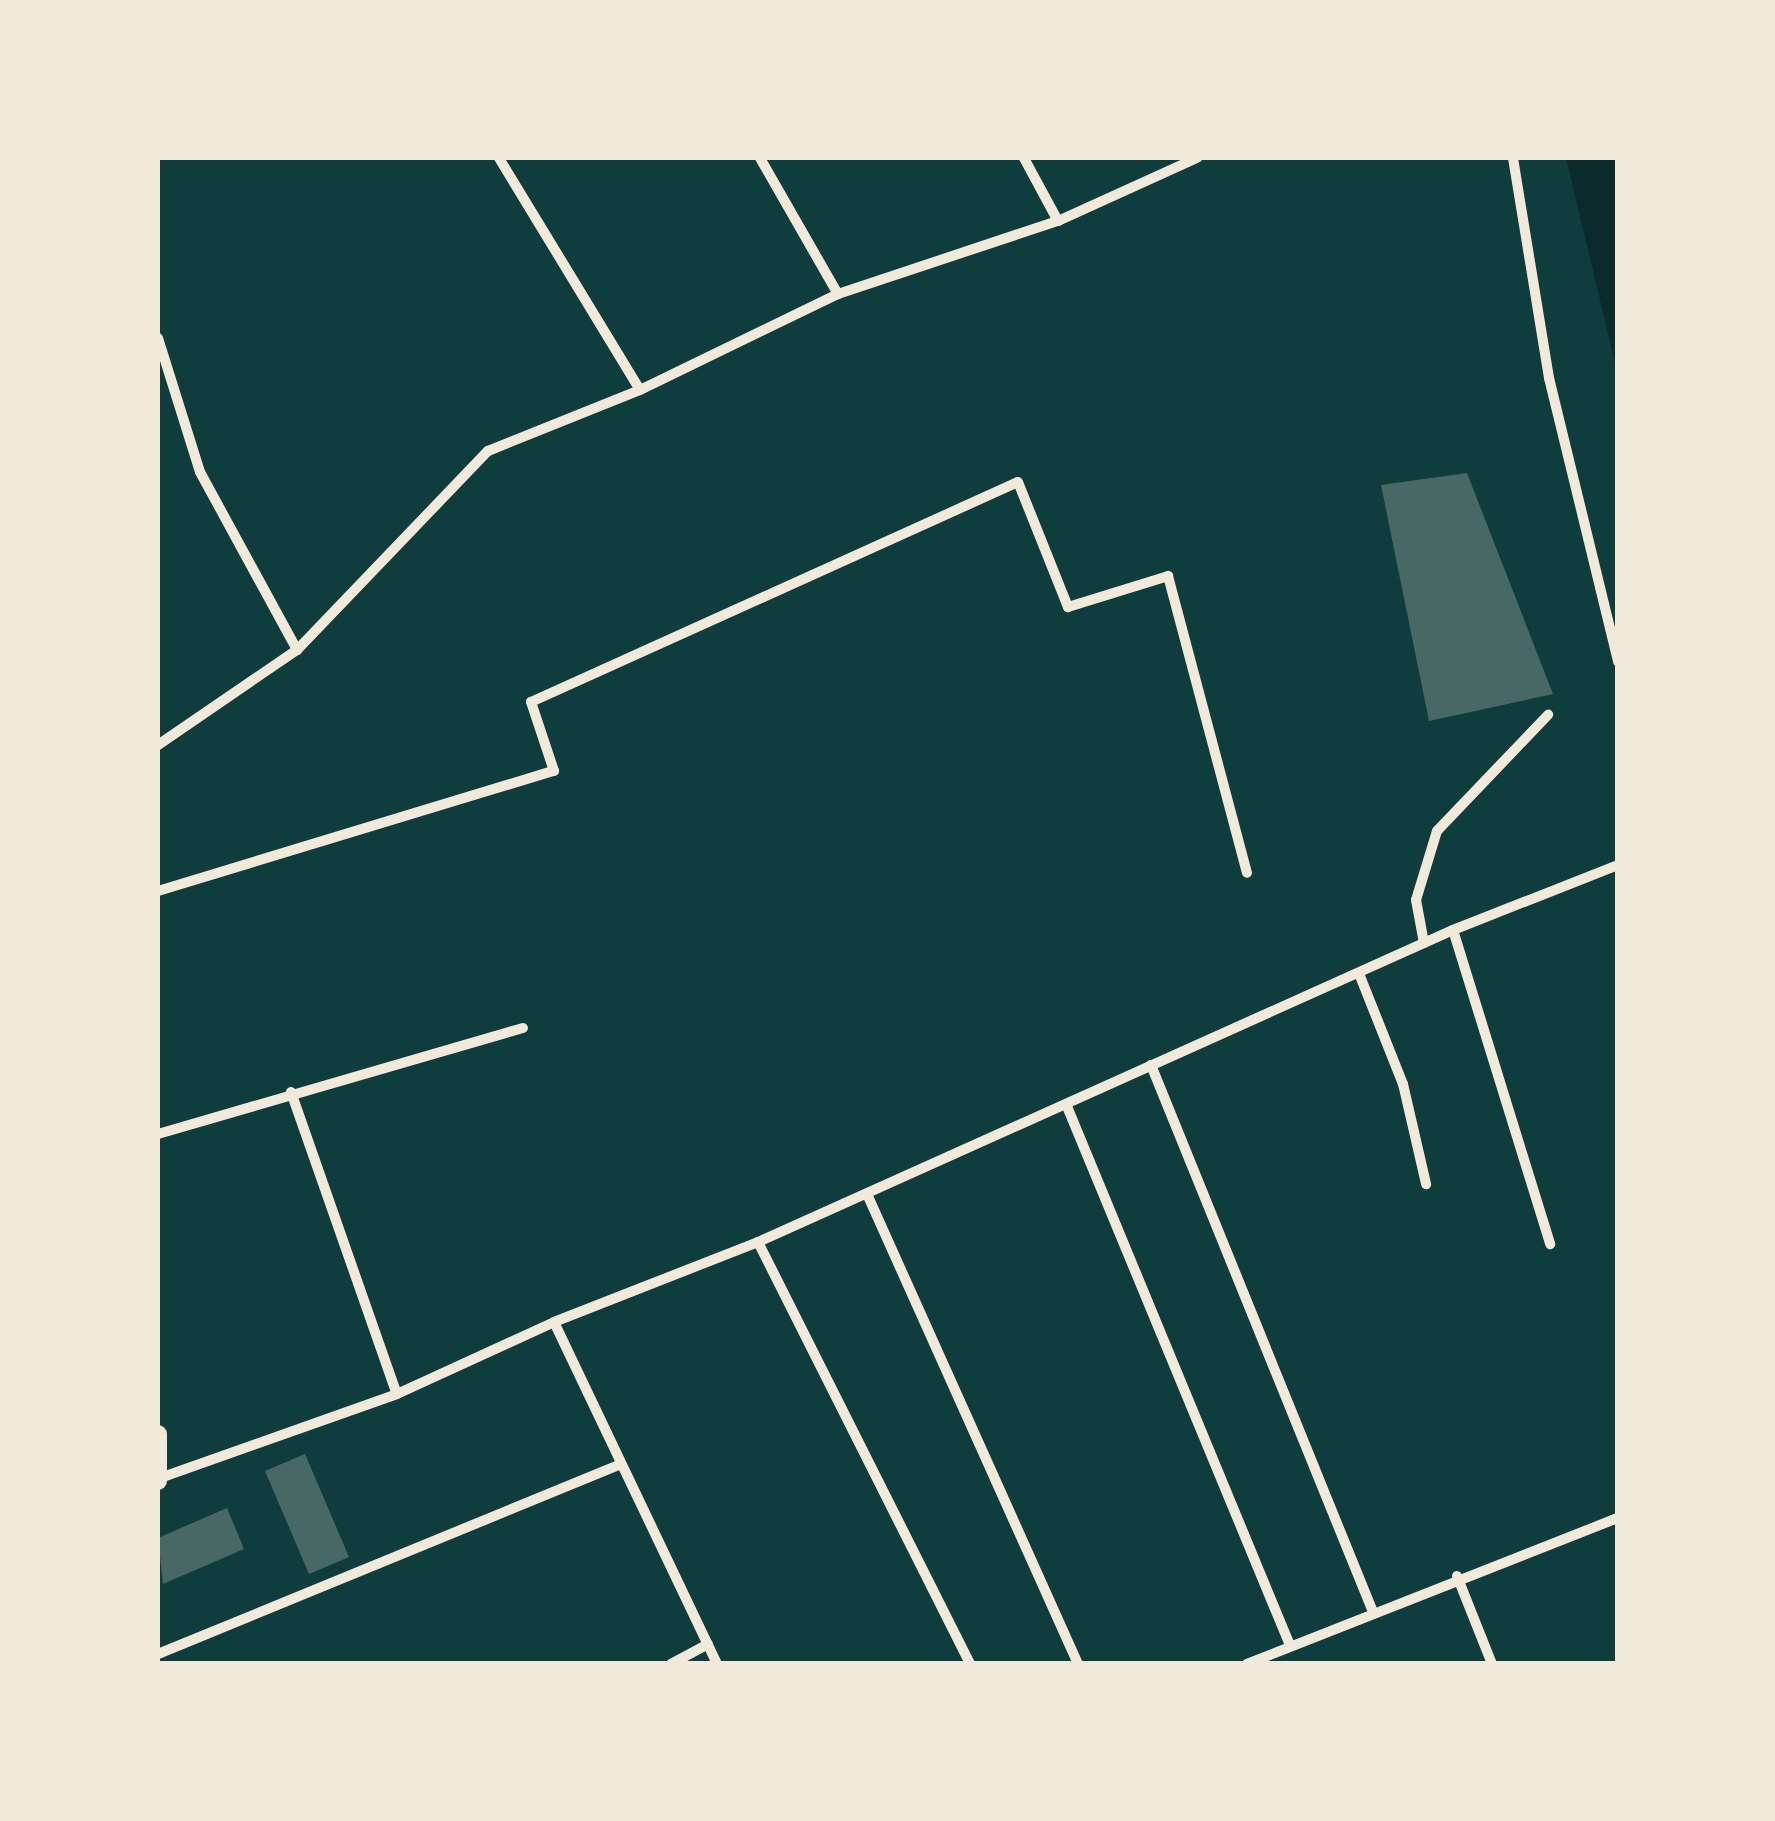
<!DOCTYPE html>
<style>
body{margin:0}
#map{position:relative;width:1775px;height:1821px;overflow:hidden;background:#0f3d3e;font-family:"PT Sans Narrow",sans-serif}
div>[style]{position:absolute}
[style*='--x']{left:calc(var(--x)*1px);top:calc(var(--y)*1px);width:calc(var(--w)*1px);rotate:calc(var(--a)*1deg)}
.water>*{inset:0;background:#0a2a2b}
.building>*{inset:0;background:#486865}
.minor>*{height:10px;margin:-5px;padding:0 5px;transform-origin:5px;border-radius:5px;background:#f1e9da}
.tertiary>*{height:18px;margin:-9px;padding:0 9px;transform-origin:9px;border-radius:9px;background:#f1e9da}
span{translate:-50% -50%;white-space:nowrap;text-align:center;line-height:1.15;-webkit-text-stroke:8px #f1e9da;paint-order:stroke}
.frame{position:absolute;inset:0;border:160px solid #f1e9da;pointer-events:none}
</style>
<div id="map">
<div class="water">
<i style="clip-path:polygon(1566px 158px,1617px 158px,1617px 371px)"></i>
</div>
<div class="building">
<i style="clip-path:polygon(1467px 473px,1553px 694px,1429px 721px,1381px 485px)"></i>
<i style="clip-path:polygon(305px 1454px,349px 1557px,309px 1574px,265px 1471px)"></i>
<i style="clip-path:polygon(227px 1508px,244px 1549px,163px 1584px,158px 1538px)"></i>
</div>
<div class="minor">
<i style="--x:499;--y:158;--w:271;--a:58.7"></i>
<i style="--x:760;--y:158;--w:157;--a:60.2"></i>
<i style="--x:1513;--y:158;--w:223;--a:80.7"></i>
<i style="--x:1549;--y:378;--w:292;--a:76.3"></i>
<i style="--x:1058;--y:221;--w:153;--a:-24.4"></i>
<i style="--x:158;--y:338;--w:140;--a:72.6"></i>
<i style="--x:200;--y:472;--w:203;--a:61.4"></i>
<i style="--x:158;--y:745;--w:168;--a:-34.4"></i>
<i style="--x:297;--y:650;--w:276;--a:-46.2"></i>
<i style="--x:488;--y:451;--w:164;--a:-21.9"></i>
<i style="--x:640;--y:390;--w:220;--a:-25.9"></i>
<i style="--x:838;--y:294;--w:232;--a:-18.4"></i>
<i style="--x:1058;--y:221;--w:72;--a:-118.4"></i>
<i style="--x:158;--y:891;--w:414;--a:-16.9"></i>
<i style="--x:554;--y:771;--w:73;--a:-108.4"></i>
<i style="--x:531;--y:702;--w:534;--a:-24.31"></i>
<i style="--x:1018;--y:482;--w:135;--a:68.2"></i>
<i style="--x:1068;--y:607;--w:105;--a:-17.2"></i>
<i style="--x:1168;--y:576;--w:307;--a:75.1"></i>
<i style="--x:1453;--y:930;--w:329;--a:72.8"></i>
<i style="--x:1424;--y:943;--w:44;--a:-100.5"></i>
<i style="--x:1416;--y:900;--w:72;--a:-73.1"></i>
<i style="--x:1437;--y:831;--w:161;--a:-46.3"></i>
<i style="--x:1360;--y:976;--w:116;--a:68.3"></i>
<i style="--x:1403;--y:1084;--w:103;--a:77"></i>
<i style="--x:1151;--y:1065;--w:590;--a:67.91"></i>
<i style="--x:291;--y:1092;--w:320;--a:70.7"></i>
<i style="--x:1066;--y:1104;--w:583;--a:67.52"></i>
<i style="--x:158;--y:1134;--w:380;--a:-16.2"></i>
<i style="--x:867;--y:1194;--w:515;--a:65.82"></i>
<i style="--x:758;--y:1242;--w:472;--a:63.3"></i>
<i style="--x:554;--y:1322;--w:379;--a:64.5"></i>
<i style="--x:160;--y:1478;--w:251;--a:-19.5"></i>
<i style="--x:397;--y:1394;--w:173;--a:-24.6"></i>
<i style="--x:554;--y:1322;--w:219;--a:-21.4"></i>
<i style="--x:758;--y:1242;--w:762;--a:-24.18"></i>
<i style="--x:1453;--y:930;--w:177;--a:-21.5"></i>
<i style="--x:1457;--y:1576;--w:95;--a:68.3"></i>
<i style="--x:158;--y:1654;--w:497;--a:-22.3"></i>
<i style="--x:671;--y:1664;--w:42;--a:-28.4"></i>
<i style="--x:1247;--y:1664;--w:399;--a:-21.5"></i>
</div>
<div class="tertiary">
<i style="--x:158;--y:1434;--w:47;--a:90"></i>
</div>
<div class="frame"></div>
</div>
